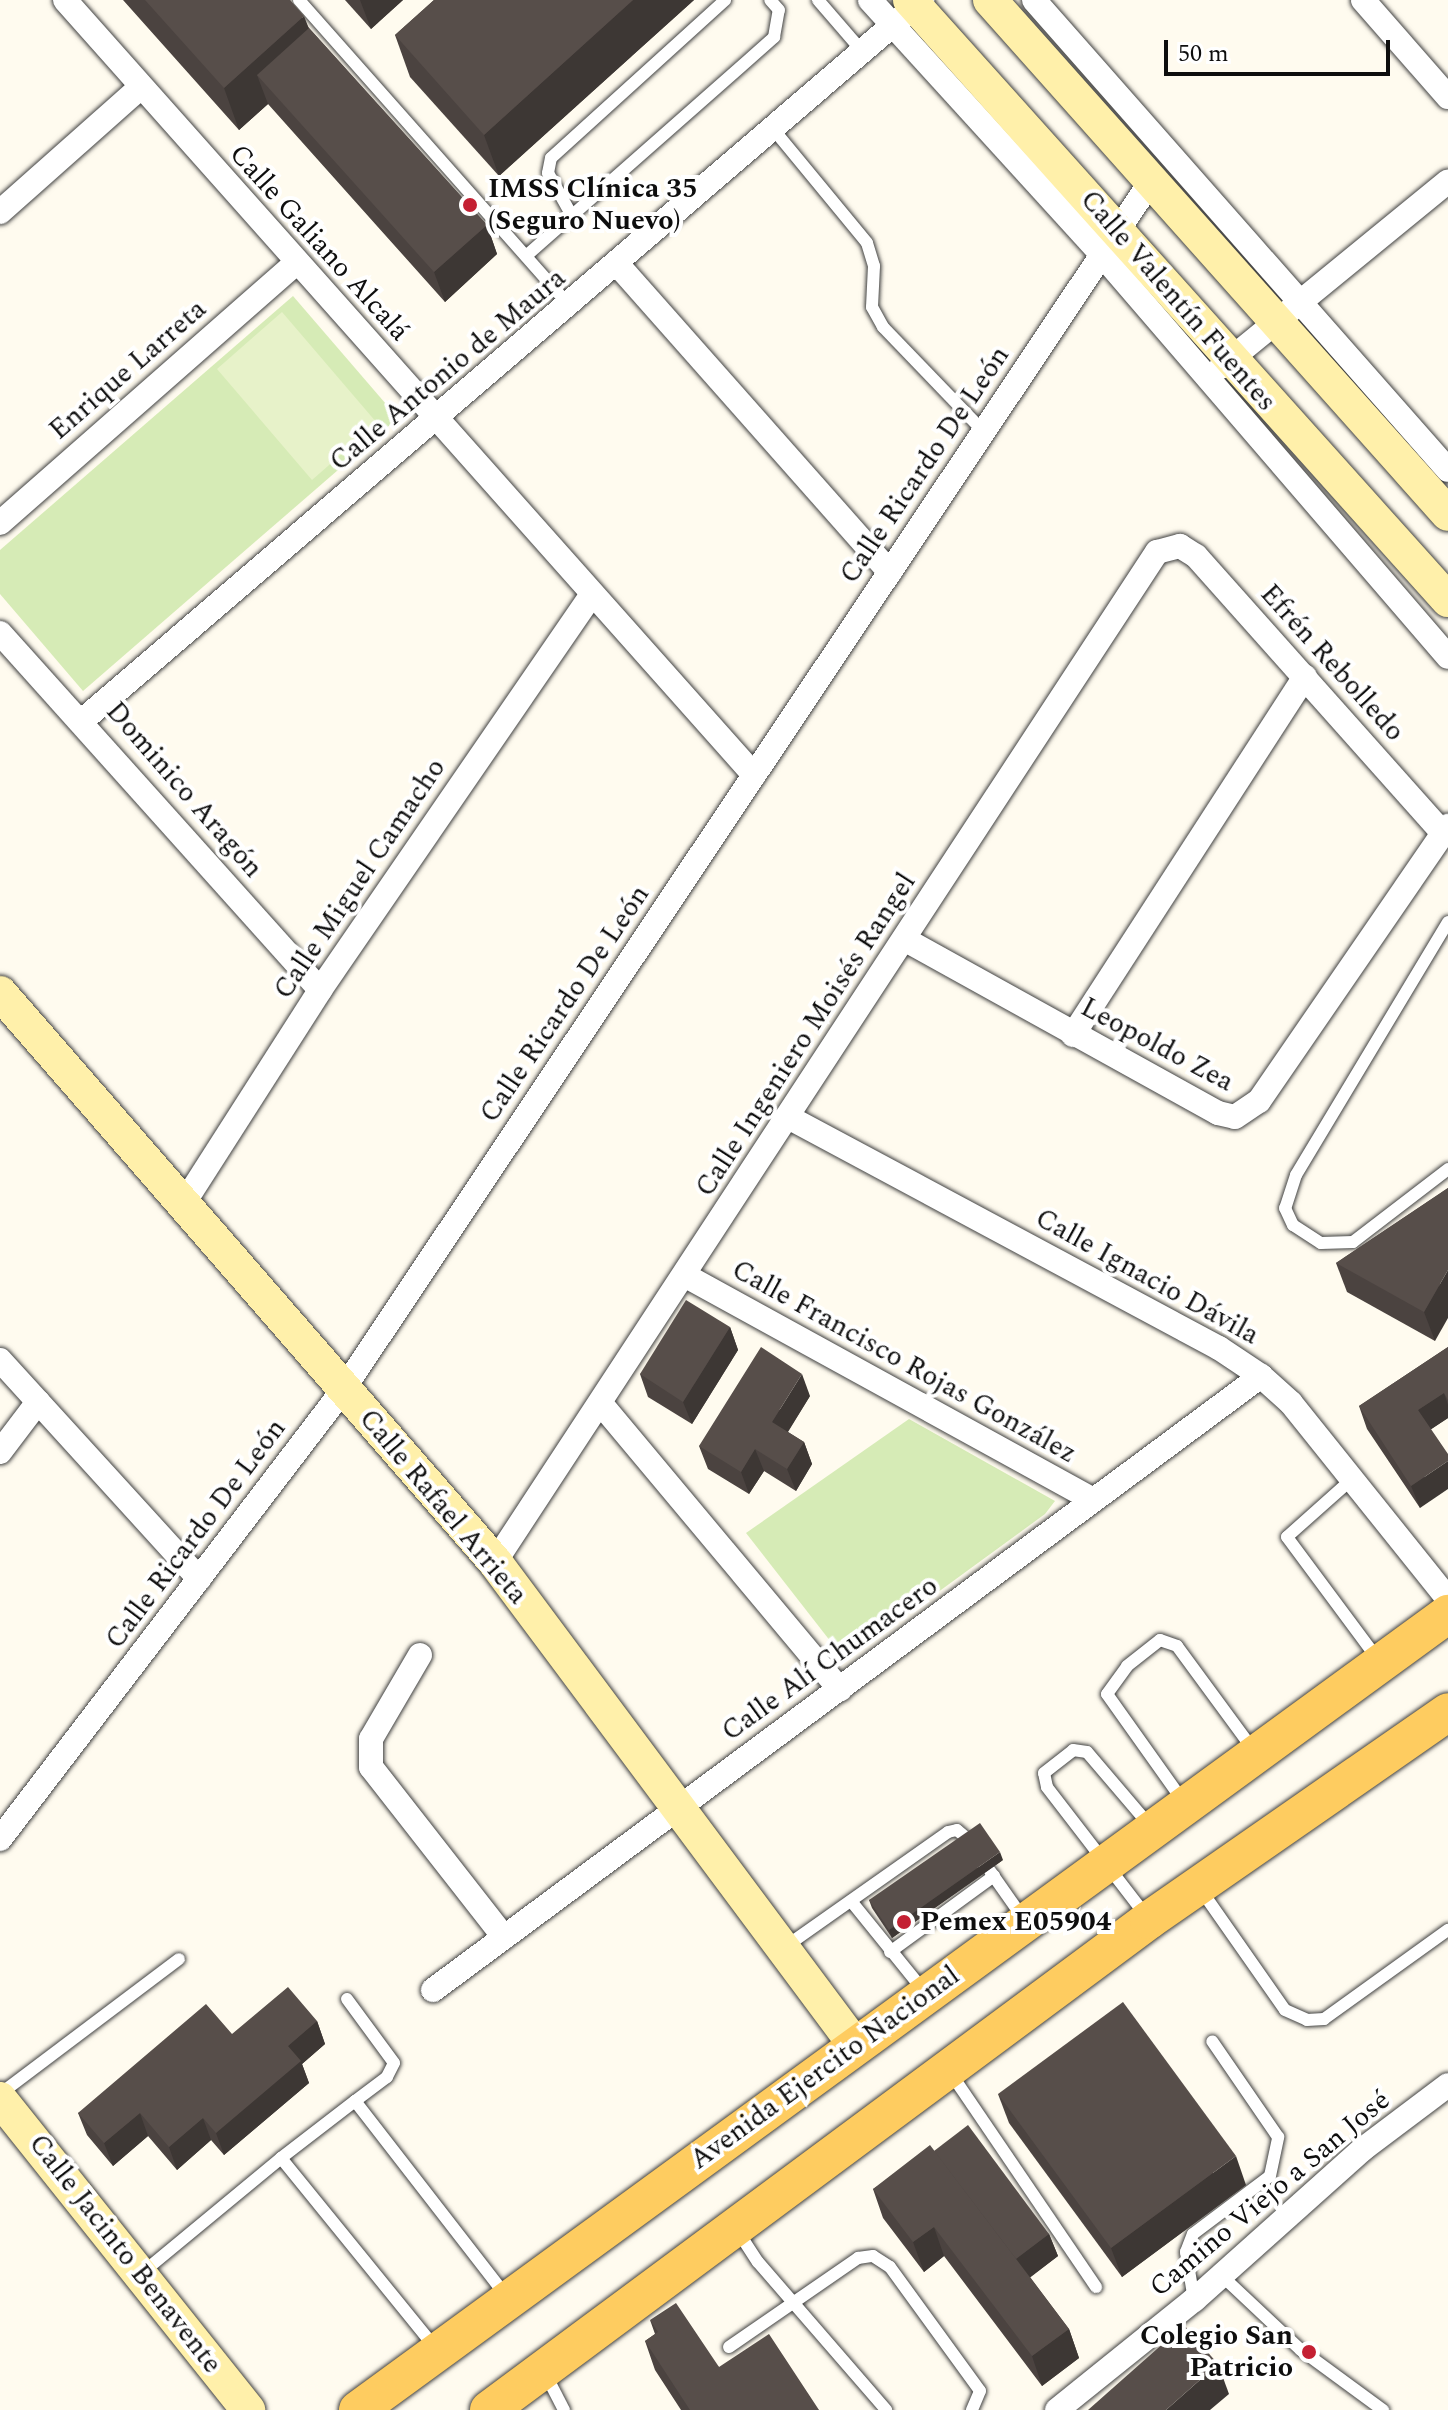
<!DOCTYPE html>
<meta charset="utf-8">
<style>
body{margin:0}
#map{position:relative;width:1448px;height:2410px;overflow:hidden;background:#fffbef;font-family:Spectral,serif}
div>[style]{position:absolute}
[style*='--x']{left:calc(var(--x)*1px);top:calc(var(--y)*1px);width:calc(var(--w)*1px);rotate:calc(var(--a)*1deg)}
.green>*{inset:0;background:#d6ebb6}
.pitch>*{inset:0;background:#e7f2c9}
.roads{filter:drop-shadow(0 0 2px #414141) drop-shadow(0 0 2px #414141)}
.lane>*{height:12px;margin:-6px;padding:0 6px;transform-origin:6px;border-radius:6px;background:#fff}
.street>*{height:24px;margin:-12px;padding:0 12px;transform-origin:12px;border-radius:12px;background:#fff}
.secondary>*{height:34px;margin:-17px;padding:0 17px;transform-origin:17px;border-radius:17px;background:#fff0aa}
.primary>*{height:38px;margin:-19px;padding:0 19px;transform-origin:19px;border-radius:19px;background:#fecc60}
.wall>*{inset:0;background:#4b4340}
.shaded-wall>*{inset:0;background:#3d3734}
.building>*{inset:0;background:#574e4a}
.dots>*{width:22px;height:22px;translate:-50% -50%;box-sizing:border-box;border:4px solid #fff;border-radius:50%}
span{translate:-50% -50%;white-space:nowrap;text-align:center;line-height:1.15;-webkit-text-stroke:8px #fff;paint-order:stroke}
.poi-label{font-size:28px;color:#0e0e0e;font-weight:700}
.left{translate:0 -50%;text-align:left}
.right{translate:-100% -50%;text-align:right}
.street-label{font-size:28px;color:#0e0e0e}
.scale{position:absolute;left:1164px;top:40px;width:226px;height:36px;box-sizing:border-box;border:4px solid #0e0e0e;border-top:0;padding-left:10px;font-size:24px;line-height:28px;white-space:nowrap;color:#0e0e0e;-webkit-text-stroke:6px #fff;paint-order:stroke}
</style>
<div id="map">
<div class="green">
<i style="clip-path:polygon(293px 296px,398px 418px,83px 691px,0 594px,0 550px)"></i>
<i style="clip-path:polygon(909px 1419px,1055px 1501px,1045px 1514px,845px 1660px,746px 1533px)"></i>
</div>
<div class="pitch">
<i style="clip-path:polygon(282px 312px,377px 423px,312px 480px,217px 369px)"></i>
</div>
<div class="roads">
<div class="lane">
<i style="--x:299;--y:0;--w:409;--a:48.5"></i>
<i style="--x:818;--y:0;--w:67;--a:49.2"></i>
<i style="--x:774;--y:130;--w:146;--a:50.5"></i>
<i style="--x:867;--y:243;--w:24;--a:73"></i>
<i style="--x:874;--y:266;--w:41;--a:92.8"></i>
<i style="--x:872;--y:307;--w:23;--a:61"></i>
<i style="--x:883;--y:327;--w:146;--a:46.1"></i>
<i style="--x:571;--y:214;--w:47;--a:-119.3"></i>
<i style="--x:548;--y:173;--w:15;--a:-79"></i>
<i style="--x:551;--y:158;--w:235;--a:-42.2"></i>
<i style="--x:526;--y:256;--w:331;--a:-41.4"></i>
<i style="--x:774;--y:37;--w:27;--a:-80"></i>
<i style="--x:779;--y:10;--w:13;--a:-132"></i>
<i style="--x:1448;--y:922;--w:295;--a:121"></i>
<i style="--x:1296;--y:1175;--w:35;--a:108"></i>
<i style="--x:1285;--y:1208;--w:19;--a:65"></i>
<i style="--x:1293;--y:1225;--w:33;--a:33"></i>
<i style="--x:1321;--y:1243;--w:32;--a:-2"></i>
<i style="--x:1353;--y:1242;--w:120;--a:-37.5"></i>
<i style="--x:1352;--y:1479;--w:87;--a:138.3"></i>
<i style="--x:1287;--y:1537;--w:154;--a:53.4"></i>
<i style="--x:1183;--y:1801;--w:131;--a:-125.4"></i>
<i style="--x:1107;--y:1694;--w:34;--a:-54"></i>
<i style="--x:1127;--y:1666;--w:42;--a:-38.2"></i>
<i style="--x:1160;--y:1640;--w:18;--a:19"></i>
<i style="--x:1177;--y:1646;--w:130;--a:53.7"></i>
<i style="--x:990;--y:1871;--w:57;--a:54.9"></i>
<i style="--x:1201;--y:1890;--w:146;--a:55"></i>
<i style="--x:1285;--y:2010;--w:24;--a:24"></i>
<i style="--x:1307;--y:2020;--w:17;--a:-3"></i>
<i style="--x:1324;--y:2019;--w:153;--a:-35.7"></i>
<i style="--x:851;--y:1901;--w:116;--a:51"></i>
<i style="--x:1147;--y:1917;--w:164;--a:-127.6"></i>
<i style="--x:1047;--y:1787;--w:14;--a:-102"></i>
<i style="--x:1044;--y:1773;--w:37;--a:-38"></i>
<i style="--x:1073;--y:1750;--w:14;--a:8"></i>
<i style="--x:1087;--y:1752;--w:99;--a:49.5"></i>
<i style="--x:785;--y:1947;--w:199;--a:-35.2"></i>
<i style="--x:948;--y:1832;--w:9;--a:-13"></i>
<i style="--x:957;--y:1830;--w:16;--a:40"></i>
<i style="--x:890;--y:1952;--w:129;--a:-36.2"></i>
<i style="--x:347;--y:1999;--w:79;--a:53.7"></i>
<i style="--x:394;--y:2063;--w:16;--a:117"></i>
<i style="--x:387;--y:2077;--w:40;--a:143"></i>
<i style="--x:355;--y:2101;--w:248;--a:52.2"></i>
<i style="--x:950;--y:2072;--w:260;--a:55.8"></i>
<i style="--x:0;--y:2094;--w:224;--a:-37"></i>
<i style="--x:355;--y:2101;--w:93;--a:142.4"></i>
<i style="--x:281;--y:2158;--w:246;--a:50.9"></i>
<i style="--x:737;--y:2230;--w:38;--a:57"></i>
<i style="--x:758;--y:2262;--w:196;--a:49.1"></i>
<i style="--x:142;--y:2273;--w:180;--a:-39.6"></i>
<i style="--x:1221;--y:2275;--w:110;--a:43.2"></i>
<i style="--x:1301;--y:2350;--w:102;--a:36.2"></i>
<i style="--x:1194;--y:2300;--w:49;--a:-99.5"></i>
<i style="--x:1186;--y:2252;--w:19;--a:-69"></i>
<i style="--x:1193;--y:2234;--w:96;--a:-37"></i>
<i style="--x:1270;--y:2176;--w:40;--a:-78"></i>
<i style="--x:1278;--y:2137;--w:116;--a:-124.5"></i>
<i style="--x:729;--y:2347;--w:157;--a:-34.6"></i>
<i style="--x:858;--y:2258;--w:15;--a:-8"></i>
<i style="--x:873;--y:2256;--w:20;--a:33"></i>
<i style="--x:890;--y:2267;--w:153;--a:54"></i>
<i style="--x:980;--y:2391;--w:21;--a:113"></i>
<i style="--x:545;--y:2373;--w:42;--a:62.8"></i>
</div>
<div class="street">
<i style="--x:65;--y:0;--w:1037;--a:48.36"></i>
<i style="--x:870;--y:0;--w:345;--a:47.7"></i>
<i style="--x:1102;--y:255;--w:530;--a:49.28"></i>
<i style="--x:1034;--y:0;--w:626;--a:48.62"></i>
<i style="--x:1363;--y:0;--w:129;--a:48.8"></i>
<i style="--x:0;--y:212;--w:188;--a:-41.6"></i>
<i style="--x:618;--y:265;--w:410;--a:48.5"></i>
<i style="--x:1221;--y:367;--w:293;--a:-39.3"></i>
<i style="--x:0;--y:523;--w:394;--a:-41.3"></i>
<i style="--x:0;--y:633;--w:479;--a:48.1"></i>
<i style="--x:83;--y:720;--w:1106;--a:-40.64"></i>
<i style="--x:904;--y:939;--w:359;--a:29"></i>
<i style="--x:1218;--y:1113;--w:17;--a:13"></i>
<i style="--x:1235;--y:1117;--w:29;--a:-34"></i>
<i style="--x:1259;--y:1101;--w:334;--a:-55.5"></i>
<i style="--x:1073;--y:1035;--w:427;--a:-57.1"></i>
<i style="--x:788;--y:1117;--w:489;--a:28.2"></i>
<i style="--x:1219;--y:1348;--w:50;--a:33.7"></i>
<i style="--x:1261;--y:1376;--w:40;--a:42"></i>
<i style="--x:1291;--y:1403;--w:251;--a:51.3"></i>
<i style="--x:184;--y:1203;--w:253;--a:-57.4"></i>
<i style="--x:320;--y:990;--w:480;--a:-55.5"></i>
<i style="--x:686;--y:1276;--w:465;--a:28.8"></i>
<i style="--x:0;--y:1360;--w:296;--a:47.7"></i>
<i style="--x:602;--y:1405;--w:371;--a:50.1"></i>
<i style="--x:0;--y:1452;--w:63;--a:-52.8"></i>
<i style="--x:495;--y:1562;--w:1208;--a:-56.76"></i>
<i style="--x:1157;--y:552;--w:24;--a:-15"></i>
<i style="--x:1180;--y:546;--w:19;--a:32"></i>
<i style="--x:1196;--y:556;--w:370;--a:48.3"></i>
<i style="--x:420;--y:1655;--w:97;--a:120.3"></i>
<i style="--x:371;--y:1739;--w:28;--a:90"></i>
<i style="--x:371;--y:1767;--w:216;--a:52"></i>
<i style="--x:0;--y:1839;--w:565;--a:-52.62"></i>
<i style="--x:343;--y:1390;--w:1454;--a:-56.24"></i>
<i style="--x:433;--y:1990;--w:1031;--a:-36.56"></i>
<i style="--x:1057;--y:2410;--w:176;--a:-38.8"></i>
<i style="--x:1194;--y:2300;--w:227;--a:-41.8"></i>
<i style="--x:1363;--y:2149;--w:106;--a:-37"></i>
</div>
<div class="secondary">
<i style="--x:910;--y:0;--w:806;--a:48.12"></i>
<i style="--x:990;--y:0;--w:688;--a:48.3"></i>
<i style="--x:0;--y:993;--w:754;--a:48.98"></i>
<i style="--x:495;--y:1562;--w:602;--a:53.3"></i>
<i style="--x:0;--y:2099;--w:398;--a:51.4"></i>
</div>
<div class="primary">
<i style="--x:358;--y:2410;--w:1350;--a:-36.14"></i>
<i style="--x:489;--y:2410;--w:822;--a:-36.59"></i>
<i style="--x:1149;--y:1920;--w:364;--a:-34.8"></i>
</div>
</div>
<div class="wall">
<i style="clip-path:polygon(123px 0,290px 0,309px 28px,487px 225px,497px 254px,445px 302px,268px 104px,239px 130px)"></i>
<i style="clip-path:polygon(345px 0,403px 0,371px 29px)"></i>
<i style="clip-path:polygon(434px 0,694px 0,499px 176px,410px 77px,395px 35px)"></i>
<i style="clip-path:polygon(1448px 1188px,1435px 1341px,1347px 1292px,1336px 1263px)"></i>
<i style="clip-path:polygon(730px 1327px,738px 1350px,692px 1424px,648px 1397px,640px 1374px)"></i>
<i style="clip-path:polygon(1448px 1347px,1448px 1418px,1431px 1429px,1420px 1508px,1367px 1429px,1359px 1406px)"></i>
<i style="clip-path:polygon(810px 1396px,788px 1432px,804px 1442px,812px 1464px,796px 1491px,764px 1471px,749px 1494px,708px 1469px,699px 1446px)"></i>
<i style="clip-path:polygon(1003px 1860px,892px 1938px,872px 1908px,869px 1900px)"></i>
<i style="clip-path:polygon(317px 2021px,325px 2044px,302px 2064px,309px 2083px,224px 2155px,211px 2140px,177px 2170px,148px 2136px,113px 2166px,87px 2135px,78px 2113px,232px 2034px)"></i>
<i style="clip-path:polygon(998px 2094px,1246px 2185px,1122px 2277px,1009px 2123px)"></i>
<i style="clip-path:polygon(934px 2151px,1049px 2234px,1058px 2256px,1030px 2277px,1069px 2329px,1079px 2358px,1042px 2386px,944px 2256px,924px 2272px,883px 2218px,873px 2189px)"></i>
<i style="clip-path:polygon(650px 2320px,719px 2367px,819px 2410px,681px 2410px,655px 2370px,645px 2341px,655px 2334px)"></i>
</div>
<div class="shaded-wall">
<i style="clip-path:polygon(360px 0,403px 0,371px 29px)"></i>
<i style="clip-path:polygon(633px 0,694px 0,499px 176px,484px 135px)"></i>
<i style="clip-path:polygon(304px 16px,320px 57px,257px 75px,268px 104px,239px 130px,224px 88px)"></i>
<i style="clip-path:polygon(487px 225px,497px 254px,445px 302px,434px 272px)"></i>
<i style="clip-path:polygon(1448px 1270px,1448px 1318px,1435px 1341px,1424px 1312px)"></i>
<i style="clip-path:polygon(730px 1327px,738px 1350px,692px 1424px,683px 1402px)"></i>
<i style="clip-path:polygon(802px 1374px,810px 1396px,780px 1444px,772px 1422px)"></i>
<i style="clip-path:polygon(1444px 1393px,1448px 1405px,1448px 1418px,1427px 1432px,1418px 1410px)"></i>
<i style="clip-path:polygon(804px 1442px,812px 1464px,796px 1491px,787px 1469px)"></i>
<i style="clip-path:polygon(755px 1449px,764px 1471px,749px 1494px,741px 1472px)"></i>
<i style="clip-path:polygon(1448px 1461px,1448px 1489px,1420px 1508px,1411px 1486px)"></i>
<i style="clip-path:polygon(1000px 1852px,1003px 1860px,892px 1938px,889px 1930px)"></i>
<i style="clip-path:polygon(317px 2021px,325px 2044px,302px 2064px,309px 2083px,224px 2155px,216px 2133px,288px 2046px)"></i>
<i style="clip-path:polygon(140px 2113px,148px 2136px,113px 2166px,104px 2143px)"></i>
<i style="clip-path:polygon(203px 2118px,211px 2140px,177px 2170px,169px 2147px)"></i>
<i style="clip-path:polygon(1236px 2156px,1246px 2185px,1122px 2277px,1111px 2248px)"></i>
<i style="clip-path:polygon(934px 2227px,944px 2256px,924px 2272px,913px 2242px)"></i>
<i style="clip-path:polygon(1049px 2234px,1058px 2256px,1023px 2283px,1014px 2260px)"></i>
<i style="clip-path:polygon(1069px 2329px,1079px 2358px,1042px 2386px,1032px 2356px)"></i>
<i style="clip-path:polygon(1218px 2364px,1229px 2394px,1210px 2410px,1166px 2410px)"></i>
</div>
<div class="building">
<i style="clip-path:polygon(145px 0,290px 0,304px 16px,224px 88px)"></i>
<i style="clip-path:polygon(434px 0,633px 0,484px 135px,395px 35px)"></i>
<i style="clip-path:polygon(309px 28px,487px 225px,434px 272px,257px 75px)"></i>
<i style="clip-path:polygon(1448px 1188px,1448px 1270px,1424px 1312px,1336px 1263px)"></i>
<i style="clip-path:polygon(686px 1300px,730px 1327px,683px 1402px,640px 1374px)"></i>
<i style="clip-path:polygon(761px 1347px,802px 1374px,772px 1422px,804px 1442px,787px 1469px,755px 1449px,741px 1472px,699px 1446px)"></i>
<i style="clip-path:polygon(1448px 1347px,1448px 1400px,1444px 1393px,1418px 1410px,1448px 1454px,1448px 1461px,1411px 1486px,1359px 1406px)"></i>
<i style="clip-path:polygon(980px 1823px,1000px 1852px,889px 1930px,869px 1900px)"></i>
<i style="clip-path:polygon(288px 1987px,317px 2021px,288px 2046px,301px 2061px,216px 2133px,203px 2118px,169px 2147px,140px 2113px,104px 2143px,78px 2113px,206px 2004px,232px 2034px)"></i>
<i style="clip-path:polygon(1123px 2002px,1236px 2156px,1111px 2248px,998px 2094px)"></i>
<i style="clip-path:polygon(968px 2125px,1049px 2234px,1016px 2259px,934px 2151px)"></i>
<i style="clip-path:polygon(930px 2145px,1069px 2329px,1032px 2356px,934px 2227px,913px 2242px,873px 2189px)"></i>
<i style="clip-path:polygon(676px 2303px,719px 2367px,769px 2334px,819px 2410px,690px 2410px,645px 2341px,658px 2332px,650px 2320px)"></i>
<i style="clip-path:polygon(1184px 2325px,1218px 2364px,1166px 2410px,1088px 2410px)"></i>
</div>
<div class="dots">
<i style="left:470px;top:205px;background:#c42033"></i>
<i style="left:904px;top:1922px;background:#c42033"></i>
<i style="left:1309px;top:2352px;background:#c42033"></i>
</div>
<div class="poi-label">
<span class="left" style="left:488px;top:205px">IMSS Clínica 35<br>(Seguro Nuevo)</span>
<span class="left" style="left:920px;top:1922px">Pemex E05904</span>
<span class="right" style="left:1293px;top:2352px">Colegio San<br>Patricio</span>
</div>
<div class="street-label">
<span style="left:319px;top:243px;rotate:48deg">Calle Galiano Alcalá</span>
<span style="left:1178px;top:301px;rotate:49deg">Calle Valentín Fuentes</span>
<span style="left:128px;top:370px;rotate:-41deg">Enrique Larreta</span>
<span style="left:448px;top:370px;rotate:-40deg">Calle Antonio de Maura</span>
<span style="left:925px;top:465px;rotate:-56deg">Calle Ricardo De León</span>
<span style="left:1332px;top:663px;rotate:48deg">Efrén Rebolledo</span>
<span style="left:184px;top:790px;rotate:49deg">Dominico Aragón</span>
<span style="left:360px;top:879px;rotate:-56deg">Calle Miguel Camacho</span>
<span style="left:565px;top:1004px;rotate:-56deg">Calle Ricardo De León</span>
<span style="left:806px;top:1035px;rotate:-57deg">Calle Ingeniero Moisés Rangel</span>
<span style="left:1157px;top:1045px;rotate:28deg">Leopoldo Zea</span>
<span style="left:1147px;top:1277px;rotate:29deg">Calle Ignacio Dávila</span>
<span style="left:904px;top:1362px;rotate:29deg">Calle Francisco Rojas González</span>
<span style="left:443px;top:1507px;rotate:50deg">Calle Rafael Arrieta</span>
<span style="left:196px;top:1534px;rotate:-53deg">Calle Ricardo De León</span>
<span style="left:830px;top:1659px;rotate:-36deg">Calle Alí Chumacero</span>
<span style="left:825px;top:2068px;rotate:-36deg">Avenida Ejercito Nacional</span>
<span style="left:1270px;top:2194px;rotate:-40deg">Camino Viejo a San José</span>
<span style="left:125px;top:2254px;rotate:52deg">Calle Jacinto Benavente</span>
</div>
<div class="scale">50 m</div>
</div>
